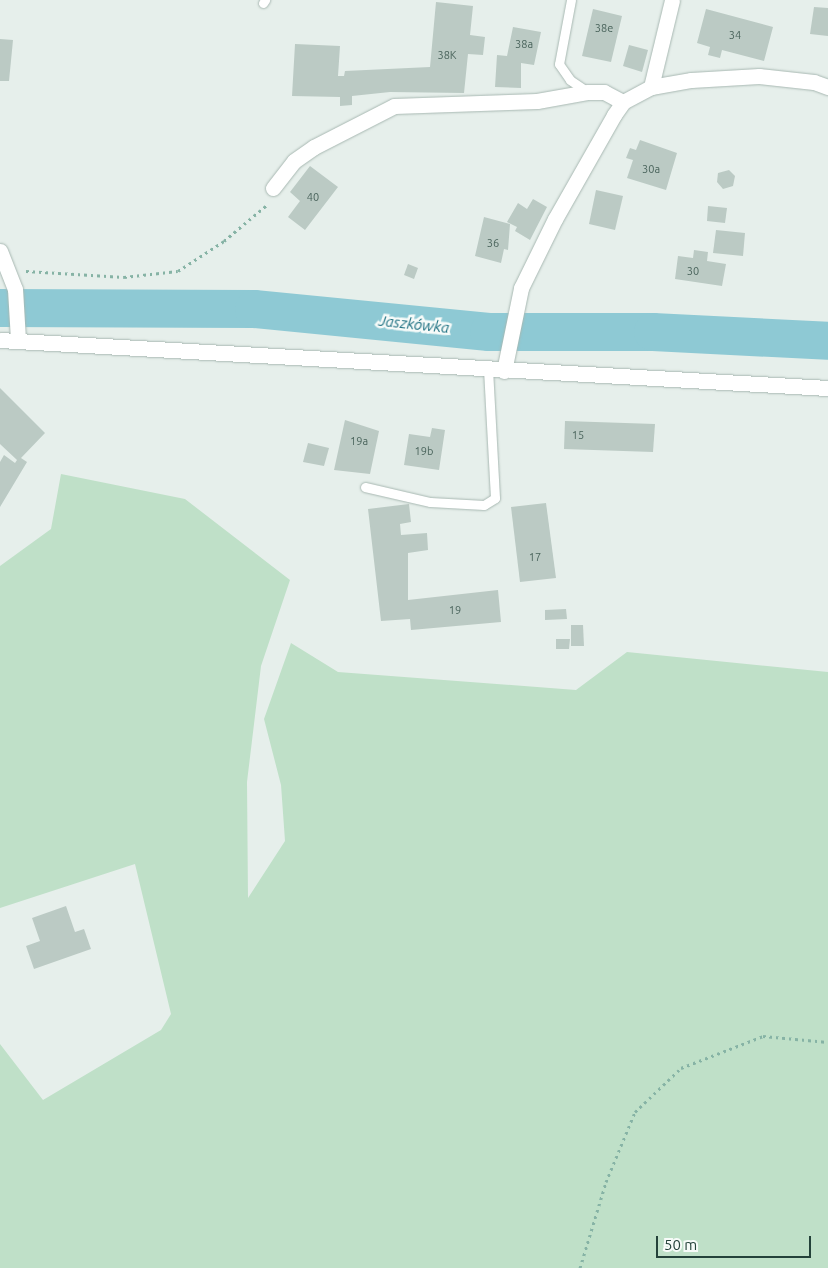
<!DOCTYPE html>
<meta charset="utf-8">
<style>
body{margin:0}
#map{position:relative;width:828px;height:1268px;overflow:hidden;background:#e6efeb;font-family:Ubuntu,sans-serif}
div>[style]{position:absolute}
[style*='--x']{left:calc(var(--x)*1px);top:calc(var(--y)*1px);width:calc(var(--w)*1px);rotate:calc(var(--a)*1deg)}
.green>*{inset:0;background:#bfe0c8}
.river>*{height:38px;margin:-19px;padding:0 19px;transform-origin:19px;border-radius:19px;background:#8ec9d4}
.building>*{inset:0;background:#bbcac4}
.path>*{height:3px;margin-top:-1.5px;transform-origin:0;background:repeating-linear-gradient(90deg,#86b3a5 0 2.5px,transparent 0 6.5px)}
.roads{filter:drop-shadow(0 0 1px #a8b8b2) drop-shadow(0 0 1px #a8b8b2)}
.service>*{height:9px;margin:-4.5px;padding:0 4.5px;transform-origin:4.5px;border-radius:4.5px;background:#fff}
.minor>*{height:15px;margin:-7.5px;padding:0 7.5px;transform-origin:7.5px;border-radius:7.5px;background:#fff}
.tertiary>*{height:15px;margin:-7.5px;padding:0 7.5px;transform-origin:7.5px;border-radius:7.5px;background:#fff}
span{translate:-50% -50%;white-space:nowrap;text-align:center;line-height:1.15;-webkit-text-stroke:5px #f7fbf9;paint-order:stroke}
.number-label{font-size:11px;color:#4a645c}
.number-label span{-webkit-text-stroke-width:0}
.water-label{font-size:15px;color:#1c6f80;font-style:italic}
.scale{position:absolute;left:656px;top:1236px;width:155px;height:22px;box-sizing:border-box;border:2px solid #24423a;border-top:0;padding-left:6px;font-size:15px;line-height:18px;white-space:nowrap;color:#24423a;-webkit-text-stroke:4px #f7fbf9;paint-order:stroke}
</style>
<div id="map">
<div class="green">
<i style="clip-path:polygon(61px 474px,185px 499px,290px 580px,261px 666px,247px 782px,248px 898px,285px 841px,281px 785px,264px 719px,291px 643px,338px 672px,576px 690px,627px 652px,828px 672px,828px 1268px,0 1268px,0 1044px,43px 1100px,161px 1030px,171px 1014px,135px 864px,0 908px,0 566px,51px 529px)"></i>
</div>
<div class="river">
<i style="--x:0;--y:308;--w:254;--a:0.2"></i>
<i style="--x:254;--y:309;--w:236;--a:5.6"></i>
<i style="--x:489;--y:332;--w:164;--a:0"></i>
<i style="--x:653;--y:332;--w:175;--a:2.9"></i>
</div>
<div class="building">
<i style="clip-path:polygon(436px 2px,473px 6px,470px 35px,485px 37px,483px 55px,468px 54px,464px 93px,390px 92px,352px 96px,352px 105px,340px 106px,340px 97px,292px 96px,295px 44px,340px 46px,338px 76px,344px 76px,345px 71px,430px 67px)"></i>
<i style="clip-path:polygon(814px 7px,828px 8px,828px 36px,810px 34px)"></i>
<i style="clip-path:polygon(593px 9px,622px 16px,611px 62px,582px 56px)"></i>
<i style="clip-path:polygon(706px 9px,773px 27px,764px 61px,722px 50px,720px 58px,708px 55px,710px 47px,697px 43px)"></i>
<i style="clip-path:polygon(513px 27px,541px 32px,534px 65px,521px 63px,521px 88px,495px 87px,497px 55px,507px 56px)"></i>
<i style="clip-path:polygon(0 39px,13px 40px,9px 81px,0 81px)"></i>
<i style="clip-path:polygon(629px 45px,648px 50px,642px 72px,623px 66px)"></i>
<i style="clip-path:polygon(640px 140px,677px 153px,666px 190px,627px 178px,633px 160px,626px 158px,630px 148px,636px 150px)"></i>
<i style="clip-path:polygon(310px 166px,338px 187px,305px 230px,288px 217px,300px 201px,290px 192px)"></i>
<i style="clip-path:polygon(729px 170px,735px 176px,733px 186px,723px 189px,717px 182px,718px 173px)"></i>
<i style="clip-path:polygon(596px 190px,623px 196px,615px 230px,589px 224px)"></i>
<i style="clip-path:polygon(533px 199px,547px 207px,530px 240px,515px 231px,517px 227px,507px 222px,518px 203px,527px 209px)"></i>
<i style="clip-path:polygon(708px 206px,727px 208px,725px 223px,707px 221px)"></i>
<i style="clip-path:polygon(484px 217px,510px 224px,508px 250px,504px 249px,501px 263px,475px 256px)"></i>
<i style="clip-path:polygon(716px 230px,745px 233px,743px 256px,713px 253px)"></i>
<i style="clip-path:polygon(694px 250px,708px 252px,707px 261px,726px 264px,722px 286px,675px 279px,678px 256px,693px 258px)"></i>
<i style="clip-path:polygon(408px 264px,418px 268px,414px 279px,404px 275px)"></i>
<i style="clip-path:polygon(0 388px,45px 433px,21px 458px,27px 462px,0 507px,0 462px,4px 455px,15px 463px,17px 460px,0 444px)"></i>
<i style="clip-path:polygon(345px 420px,379px 431px,370px 474px,334px 470px)"></i>
<i style="clip-path:polygon(565px 421px,655px 424px,653px 452px,564px 449px)"></i>
<i style="clip-path:polygon(432px 428px,445px 430px,439px 470px,404px 465px,409px 434px,430px 437px)"></i>
<i style="clip-path:polygon(308px 443px,329px 448px,324px 466px,303px 462px)"></i>
<i style="clip-path:polygon(546px 503px,556px 578px,520px 582px,511px 507px)"></i>
<i style="clip-path:polygon(409px 504px,411px 522px,400px 524px,401px 535px,427px 533px,428px 550px,408px 553px,408px 600px,498px 590px,501px 622px,411px 630px,410px 619px,381px 621px,368px 509px)"></i>
<i style="clip-path:polygon(566px 609px,567px 619px,545px 620px,545px 610px)"></i>
<i style="clip-path:polygon(571px 625px,583px 625px,584px 646px,571px 646px)"></i>
<i style="clip-path:polygon(556px 639px,570px 639px,569px 649px,556px 649px)"></i>
<i style="clip-path:polygon(66px 906px,75px 932px,84px 929px,91px 949px,34px 969px,26px 946px,40px 941px,32px 918px)"></i>
</div>
<div class="path">
<i style="--x:26;--y:271;--w:98;--a:3.5"></i>
<i style="--x:124;--y:277;--w:54;--a:-6.3"></i>
<i style="--x:178;--y:271;--w:55;--a:-33.1"></i>
<i style="--x:224;--y:241;--w:57;--a:-40.1"></i>
<i style="--x:580;--y:1268;--w:90;--a:-73.2"></i>
<i style="--x:606;--y:1182;--w:76;--a:-67.5"></i>
<i style="--x:635;--y:1112;--w:64;--a:-43.7"></i>
<i style="--x:681;--y:1068;--w:88;--a:-21.3"></i>
<i style="--x:763;--y:1036;--w:65;--a:5.3"></i>
</div>
<div class="roads">
<div class="service">
<i style="--x:571;--y:0;--w:65;--a:100.6"></i>
<i style="--x:559;--y:64;--w:19;--a:55"></i>
<i style="--x:570;--y:80;--w:22;--a:34"></i>
<i style="--x:263;--y:3;--w:4;--a:-56"></i>
<i style="--x:365;--y:487;--w:67;--a:13"></i>
<i style="--x:430;--y:502;--w:54;--a:3.2"></i>
<i style="--x:484;--y:505;--w:13;--a:-32"></i>
<i style="--x:495;--y:498;--w:130;--a:-93.1"></i>
</div>
<div class="minor">
<i style="--x:651;--y:87;--w:41;--a:-9.9"></i>
<i style="--x:691;--y:80;--w:68;--a:-3.4"></i>
<i style="--x:759;--y:76;--w:55;--a:6.2"></i>
<i style="--x:814;--y:82;--w:15;--a:20"></i>
<i style="--x:273;--y:188;--w:34;--a:-52"></i>
<i style="--x:294;--y:161;--w:24;--a:-35"></i>
<i style="--x:314;--y:147;--w:90;--a:-27.1"></i>
<i style="--x:394;--y:106;--w:143;--a:-2"></i>
<i style="--x:537;--y:101;--w:52;--a:-10"></i>
<i style="--x:588;--y:92;--w:16;--a:0"></i>
<i style="--x:604;--y:92;--w:21;--a:28"></i>
<i style="--x:0;--y:251;--w:41;--a:68.5"></i>
<i style="--x:15;--y:289;--w:51;--a:86.6"></i>
<i style="--x:504;--y:371;--w:85;--a:-78.4"></i>
<i style="--x:521;--y:288;--w:77;--a:-63.8"></i>
<i style="--x:555;--y:219;--w:120;--a:-60.4"></i>
<i style="--x:614;--y:115;--w:16;--a:-55"></i>
<i style="--x:623;--y:102;--w:32;--a:-28"></i>
<i style="--x:651;--y:87;--w:89;--a:-76.4"></i>
</div>
<div class="tertiary">
<i style="--x:0;--y:340;--w:829;--a:3.32"></i>
</div>
</div>
<div class="number-label">
<span style="left:604px;top:28px">38e</span>
<span style="left:735px;top:35px">34</span>
<span style="left:524px;top:44px">38a</span>
<span style="left:447px;top:55px">38K</span>
<span style="left:651px;top:169px">30a</span>
<span style="left:313px;top:197px">40</span>
<span style="left:493px;top:243px">36</span>
<span style="left:693px;top:271px">30</span>
<span style="left:578px;top:435px">15</span>
<span style="left:359px;top:441px">19a</span>
<span style="left:424px;top:451px">19b</span>
<span style="left:535px;top:557px">17</span>
<span style="left:455px;top:610px">19</span>
</div>
<div class="water-label">
<span style="left:414px;top:324px;rotate:6deg">Jaszkówka</span>
</div>
<div class="scale">50 m</div>
</div>
